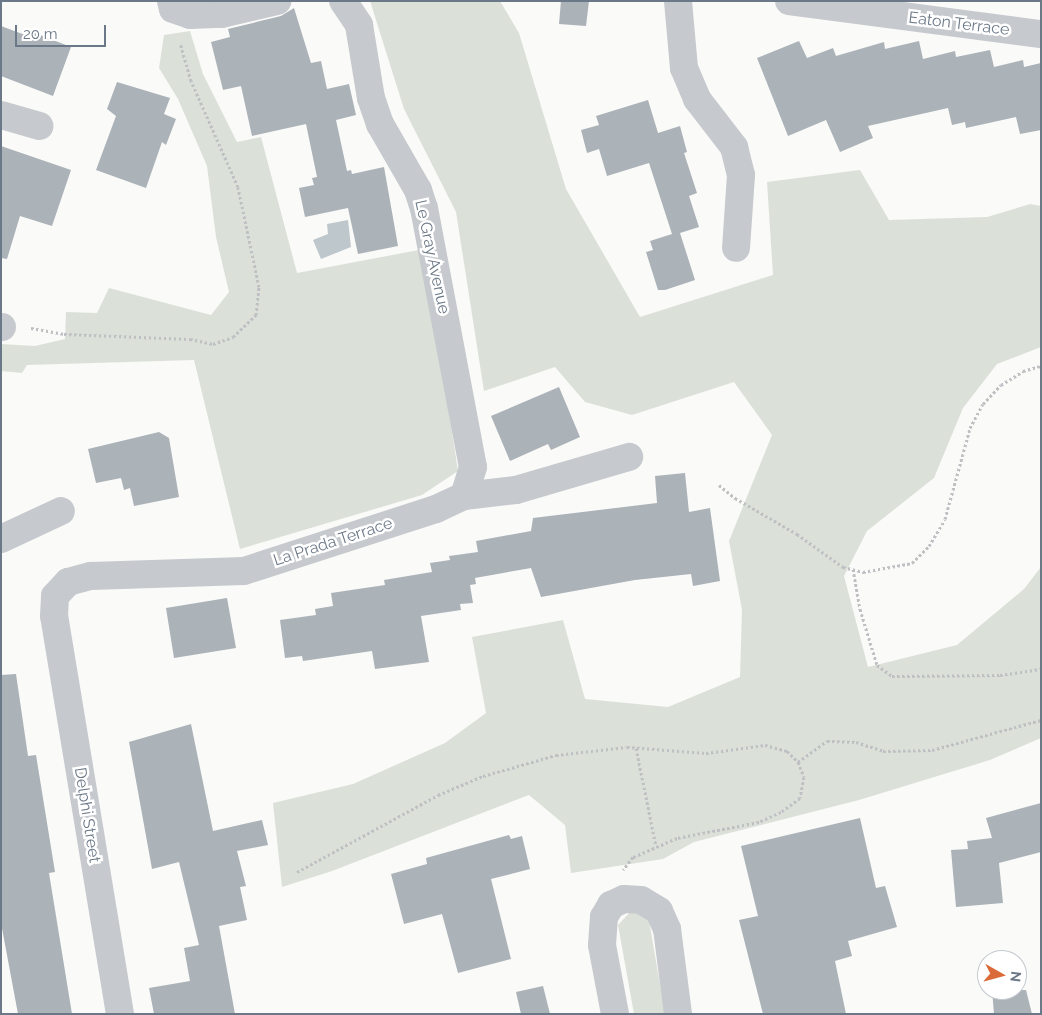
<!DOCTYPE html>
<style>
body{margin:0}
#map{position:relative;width:1042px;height:1015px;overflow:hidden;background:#fafaf8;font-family:Raleway,sans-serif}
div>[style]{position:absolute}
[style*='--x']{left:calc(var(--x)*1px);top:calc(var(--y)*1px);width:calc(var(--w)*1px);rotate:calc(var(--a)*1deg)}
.green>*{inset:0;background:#dbe1d9}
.water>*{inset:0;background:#bec7cc}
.building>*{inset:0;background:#abb2b8}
.path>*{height:3px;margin-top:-1.5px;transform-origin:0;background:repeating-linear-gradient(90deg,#bec0c3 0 2.5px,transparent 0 5px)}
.minor>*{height:28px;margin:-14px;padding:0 14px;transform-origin:14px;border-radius:14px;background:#c6c9cd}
span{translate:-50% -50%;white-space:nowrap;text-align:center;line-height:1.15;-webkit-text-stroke:5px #fff;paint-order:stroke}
.street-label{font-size:16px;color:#6b7887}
.frame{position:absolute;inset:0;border:2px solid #6b7887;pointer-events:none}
.north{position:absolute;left:977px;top:950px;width:50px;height:50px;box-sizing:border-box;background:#fff;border:1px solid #c4c9cf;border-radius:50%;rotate:97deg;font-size:14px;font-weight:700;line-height:20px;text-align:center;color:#6b7887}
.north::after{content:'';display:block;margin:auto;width:18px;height:22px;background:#da6a37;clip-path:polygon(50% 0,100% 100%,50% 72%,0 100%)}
.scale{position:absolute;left:15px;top:25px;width:91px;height:22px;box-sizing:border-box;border:2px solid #6b7887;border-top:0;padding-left:6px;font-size:15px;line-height:18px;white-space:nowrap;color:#6b7887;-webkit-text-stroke:4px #fff;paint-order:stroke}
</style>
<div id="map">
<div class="green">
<i style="clip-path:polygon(370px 1px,500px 1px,519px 33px,566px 189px,640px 317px,773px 275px,767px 182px,860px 170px,889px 220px,987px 217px,1030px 204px,1041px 206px,1041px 347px,997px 364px,963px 408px,934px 478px,867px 531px,844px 576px,868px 667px,957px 645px,1024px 589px,1041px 567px,1041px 738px,990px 760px,859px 800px,694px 842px,663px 859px,571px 873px,565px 825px,529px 795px,332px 871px,282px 887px,273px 803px,353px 784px,445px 743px,486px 713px,472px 637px,563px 620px,585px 699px,668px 707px,740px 677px,742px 610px,729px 541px,772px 435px,734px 382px,632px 415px,585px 402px,555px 367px,484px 391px,456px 212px,404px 109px)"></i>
<i style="clip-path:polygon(190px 31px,203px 74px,237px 142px,261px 137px,297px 273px,424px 249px,458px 471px,422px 495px,240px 549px,194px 360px,27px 365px,22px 373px,1px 371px,1px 344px,35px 346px,65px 339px,66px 312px,97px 313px,109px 288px,211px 315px,229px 292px,216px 237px,207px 166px,178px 99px,159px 68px,164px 35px)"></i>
<i style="clip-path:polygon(632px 910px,649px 920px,665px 1014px,634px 1014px,618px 925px)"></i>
</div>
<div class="water">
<i style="clip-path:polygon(348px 220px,351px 247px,321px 259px,313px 240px,328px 234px,327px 224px)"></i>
</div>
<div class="building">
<i style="clip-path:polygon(561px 1px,589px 1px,586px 26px,559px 24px)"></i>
<i style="clip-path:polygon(294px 8px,311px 63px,321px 61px,327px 89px,349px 84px,356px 115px,336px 120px,347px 171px,351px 170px,352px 174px,384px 167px,398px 246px,358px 254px,348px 208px,305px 217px,299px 188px,314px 185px,312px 178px,317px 177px,306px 124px,252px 136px,241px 86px,223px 90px,211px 42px,230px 37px,228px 29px,281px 16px)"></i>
<i style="clip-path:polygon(1px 26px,28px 36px,30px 31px,71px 47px,53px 96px,1px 76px)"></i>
<i style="clip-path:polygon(799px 41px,807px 58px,833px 48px,836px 56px,884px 42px,885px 49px,919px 41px,923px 59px,955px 51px,956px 57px,990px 50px,994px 67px,1023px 60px,1024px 67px,1041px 63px,1041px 130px,1020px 134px,1016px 117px,966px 128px,965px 122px,952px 125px,948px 108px,868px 126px,873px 138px,840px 152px,826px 120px,788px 136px,757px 58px)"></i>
<i style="clip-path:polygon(117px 82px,170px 98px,164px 114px,176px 119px,166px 145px,162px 142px,146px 188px,96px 170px,116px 116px,107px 109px)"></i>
<i style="clip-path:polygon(648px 100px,658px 133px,680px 126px,687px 152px,684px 153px,697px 193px,689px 196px,699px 227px,680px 233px,695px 280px,665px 290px,658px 290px,646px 252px,653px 250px,650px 241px,672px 234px,649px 163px,607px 176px,599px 149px,587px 153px,581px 130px,599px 125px,596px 116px)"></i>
<i style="clip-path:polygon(1px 146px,71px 170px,52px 226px,20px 216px,7px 259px,1px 258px)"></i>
<i style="clip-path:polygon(559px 387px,580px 437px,551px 450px,548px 444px,510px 461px,491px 416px)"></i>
<i style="clip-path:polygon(159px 432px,169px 438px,179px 497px,134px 506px,130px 488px,124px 490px,121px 478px,96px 483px,88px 449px)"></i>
<i style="clip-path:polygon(685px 473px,689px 512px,710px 508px,720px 581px,693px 586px,691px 574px,635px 580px,541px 597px,531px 568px,475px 578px,476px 584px,470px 585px,473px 603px,460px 604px,461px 610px,421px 616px,429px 662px,375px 669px,372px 651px,303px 661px,302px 656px,285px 658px,280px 620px,316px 615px,315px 609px,333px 606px,331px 593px,385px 585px,384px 580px,432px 572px,430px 563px,450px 560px,449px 556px,478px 552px,476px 541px,531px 531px,533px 518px,657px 503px,655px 476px)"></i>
<i style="clip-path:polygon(227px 598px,236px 648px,174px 658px,166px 608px)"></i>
<i style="clip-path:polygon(16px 674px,28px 756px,36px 755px,55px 872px,49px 873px,72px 1014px,18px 1014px,1px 923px,1px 675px)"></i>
<i style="clip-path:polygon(191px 724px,213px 831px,262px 820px,268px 845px,237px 851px,246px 886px,240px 887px,247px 920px,219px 926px,235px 1014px,154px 1014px,149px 988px,190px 981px,184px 948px,199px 945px,179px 862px,152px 869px,129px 742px)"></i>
<i style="clip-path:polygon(1041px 803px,1041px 852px,999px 863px,1003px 903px,956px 907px,951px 850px,968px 849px,967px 841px,992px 838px,986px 818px)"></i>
<i style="clip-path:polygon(860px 818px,876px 888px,885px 886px,897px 927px,848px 941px,852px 956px,835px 961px,846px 1014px,763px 1014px,739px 920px,758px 916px,741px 846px)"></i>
<i style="clip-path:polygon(509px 835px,511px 839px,522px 836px,530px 869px,491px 879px,511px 959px,458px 973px,442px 914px,404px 924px,391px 874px,427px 864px,426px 858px)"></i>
<i style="clip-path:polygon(543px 986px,550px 1014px,521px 1014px,516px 992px)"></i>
<i style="clip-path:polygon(992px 990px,1026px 990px,1032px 1014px,994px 1014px)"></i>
</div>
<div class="path">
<i style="--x:31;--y:328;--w:34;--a:10"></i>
<i style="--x:64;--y:334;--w:126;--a:2.3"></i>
<i style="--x:190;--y:339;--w:24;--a:12"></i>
<i style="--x:213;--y:344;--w:21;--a:-19"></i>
<i style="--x:233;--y:337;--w:32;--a:-44"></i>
<i style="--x:256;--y:315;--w:28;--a:-84"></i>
<i style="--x:259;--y:287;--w:102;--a:-101.9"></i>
<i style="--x:238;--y:187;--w:116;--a:-113.9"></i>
<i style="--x:191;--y:81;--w:40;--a:-106"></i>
<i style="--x:719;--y:485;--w:21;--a:39"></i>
<i style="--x:735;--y:498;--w:72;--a:30.1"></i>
<i style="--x:797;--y:534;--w:57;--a:35.7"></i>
<i style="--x:843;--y:567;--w:21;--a:14"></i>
<i style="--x:863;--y:572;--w:50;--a:-10.4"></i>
<i style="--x:912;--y:563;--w:24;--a:-45"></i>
<i style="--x:929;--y:546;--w:31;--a:-59"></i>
<i style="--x:945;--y:519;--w:94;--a:-74.6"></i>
<i style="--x:970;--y:428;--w:27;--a:-62"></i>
<i style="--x:983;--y:404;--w:26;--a:-47"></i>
<i style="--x:1001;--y:385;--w:26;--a:-32"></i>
<i style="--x:1023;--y:371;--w:19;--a:-16"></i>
<i style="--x:853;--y:569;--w:41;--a:80.1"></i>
<i style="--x:860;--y:609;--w:59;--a:73.1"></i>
<i style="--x:877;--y:665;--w:19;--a:36"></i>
<i style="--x:892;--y:676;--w:108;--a:-0.5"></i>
<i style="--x:1000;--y:675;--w:41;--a:-8.3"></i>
<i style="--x:636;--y:748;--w:100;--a:78.5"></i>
<i style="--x:798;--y:762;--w:36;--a:-36"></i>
<i style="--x:827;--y:741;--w:29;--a:2"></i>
<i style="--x:856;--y:742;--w:28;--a:18"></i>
<i style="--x:883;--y:751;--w:49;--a:-1.2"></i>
<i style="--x:932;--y:750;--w:113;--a:-15.4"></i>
<i style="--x:297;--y:872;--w:161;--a:-28.6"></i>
<i style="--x:438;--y:795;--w:49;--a:-22.9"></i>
<i style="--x:483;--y:776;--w:76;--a:-16"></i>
<i style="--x:556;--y:755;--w:71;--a:-6.4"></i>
<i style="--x:627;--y:747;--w:79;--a:4.3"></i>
<i style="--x:706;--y:753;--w:60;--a:-7.7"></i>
<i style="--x:765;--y:745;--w:23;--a:15"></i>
<i style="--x:787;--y:751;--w:16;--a:45"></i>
<i style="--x:798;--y:762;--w:16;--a:68"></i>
<i style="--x:804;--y:777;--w:21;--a:101"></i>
<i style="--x:800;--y:798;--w:24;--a:144"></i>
<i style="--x:781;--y:812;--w:24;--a:156"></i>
<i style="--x:759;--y:822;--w:84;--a:169"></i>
<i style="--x:677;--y:838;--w:48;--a:156.6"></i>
<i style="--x:633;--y:857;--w:16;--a:128"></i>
</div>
<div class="minor">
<i style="--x:171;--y:1;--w:8;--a:76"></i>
<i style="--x:173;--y:9;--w:18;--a:19"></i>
<i style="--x:190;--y:15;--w:32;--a:-2"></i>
<i style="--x:222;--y:14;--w:57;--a:-13.3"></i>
<i style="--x:343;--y:1;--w:29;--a:56"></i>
<i style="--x:359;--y:25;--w:74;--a:80.7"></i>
<i style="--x:371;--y:98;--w:28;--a:71"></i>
<i style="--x:380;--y:124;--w:76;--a:60.1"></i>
<i style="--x:418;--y:190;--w:19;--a:72"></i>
<i style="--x:424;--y:208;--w:264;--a:79.3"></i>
<i style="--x:473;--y:467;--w:30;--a:107"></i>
<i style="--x:678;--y:1;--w:67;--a:84.9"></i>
<i style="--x:684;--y:68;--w:34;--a:67"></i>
<i style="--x:697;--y:99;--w:61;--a:52.4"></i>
<i style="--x:734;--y:147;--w:29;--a:76"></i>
<i style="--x:741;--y:175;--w:73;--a:93.9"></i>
<i style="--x:789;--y:1;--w:254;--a:7.5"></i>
<i style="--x:1;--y:115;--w:40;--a:16"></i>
<i style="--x:1;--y:327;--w:1;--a:0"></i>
<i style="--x:1;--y:539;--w:66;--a:-25"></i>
<i style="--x:120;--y:1014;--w:403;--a:-99.4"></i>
<i style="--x:54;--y:616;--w:20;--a:-87"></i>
<i style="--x:55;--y:596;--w:19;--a:-47"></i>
<i style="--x:68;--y:582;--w:24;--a:-15"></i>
<i style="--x:91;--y:576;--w:153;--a:-1.9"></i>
<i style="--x:244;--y:571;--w:202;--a:-17.9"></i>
<i style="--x:436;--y:509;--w:31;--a:-25"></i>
<i style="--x:464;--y:496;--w:52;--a:-6.6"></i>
<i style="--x:516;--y:490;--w:118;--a:-16.3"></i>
<i style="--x:615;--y:1014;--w:70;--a:-100.7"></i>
<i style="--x:602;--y:945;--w:28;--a:-86"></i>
<i style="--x:604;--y:917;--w:14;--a:-60"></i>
<i style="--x:611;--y:905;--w:14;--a:-25"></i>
<i style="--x:624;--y:899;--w:17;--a:3"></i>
<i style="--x:641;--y:900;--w:21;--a:31"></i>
<i style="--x:659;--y:911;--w:20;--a:66"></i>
<i style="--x:667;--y:929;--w:86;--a:82.6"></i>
</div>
<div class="street-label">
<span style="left:959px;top:24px;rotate:7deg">Eaton Terrace</span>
<span style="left:432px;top:257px;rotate:78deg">Le Gray Avenue</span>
<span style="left:333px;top:542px;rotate:-18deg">La Prada Terrace</span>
<span style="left:87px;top:815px;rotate:81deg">Delphi Street</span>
</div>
<div class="frame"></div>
<div class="north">N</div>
<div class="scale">20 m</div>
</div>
